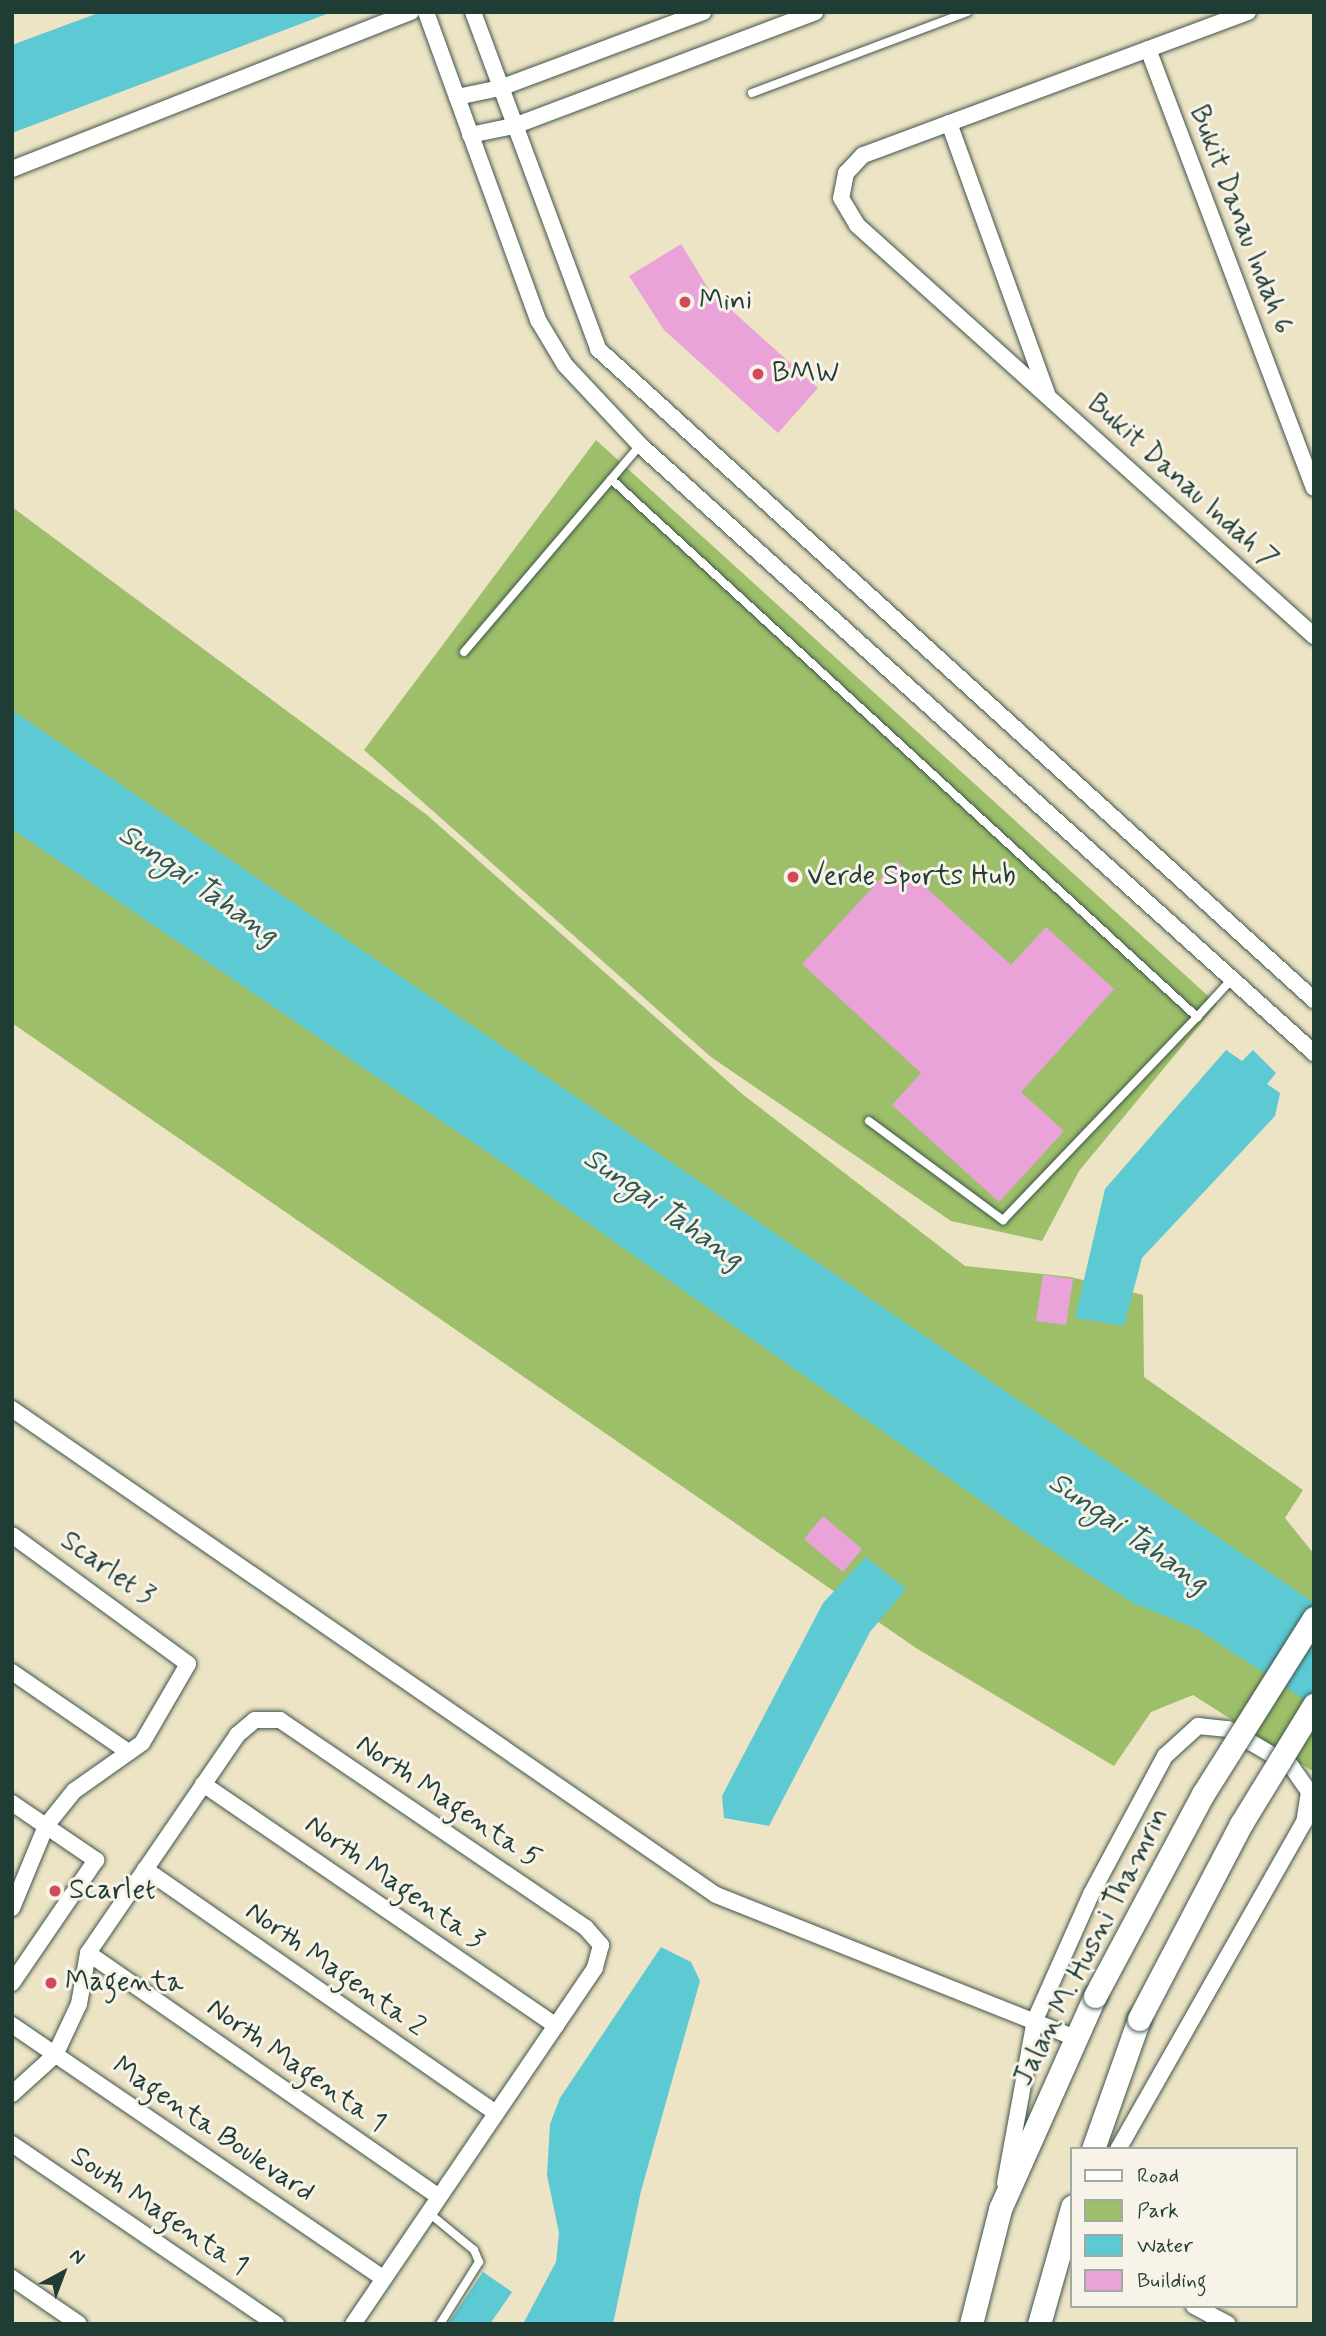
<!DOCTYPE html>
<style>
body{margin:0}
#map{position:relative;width:1326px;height:2336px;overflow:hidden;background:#ede3c5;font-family:Mynerve,sans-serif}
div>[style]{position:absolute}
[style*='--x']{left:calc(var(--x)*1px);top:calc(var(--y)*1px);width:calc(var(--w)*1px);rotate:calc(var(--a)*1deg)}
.green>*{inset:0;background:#9dbf69}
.water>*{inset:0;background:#5cc9d3}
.building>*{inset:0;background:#e9a3d9}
.roads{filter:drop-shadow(0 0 2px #3e564a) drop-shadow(0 0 2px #3e564a)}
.service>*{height:8px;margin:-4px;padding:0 4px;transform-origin:4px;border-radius:4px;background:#fff}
.minor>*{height:16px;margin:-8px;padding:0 8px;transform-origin:8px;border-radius:8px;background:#fff}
.secondary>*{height:23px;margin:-11.5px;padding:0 11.5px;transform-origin:11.5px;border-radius:11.5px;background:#fff}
.bridges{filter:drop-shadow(0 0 2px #3e564a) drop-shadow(0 0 2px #3e564a)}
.secondary-bridge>*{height:23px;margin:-11.5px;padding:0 11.5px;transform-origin:11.5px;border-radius:11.5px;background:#fff}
.dots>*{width:19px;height:19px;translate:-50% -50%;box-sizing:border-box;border:4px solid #f7f3e8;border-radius:50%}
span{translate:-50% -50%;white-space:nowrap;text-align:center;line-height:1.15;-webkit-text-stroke:6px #f7f3e8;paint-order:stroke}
.street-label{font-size:28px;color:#1f3d34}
.poi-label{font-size:28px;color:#1f3d34}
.left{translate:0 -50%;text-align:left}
.water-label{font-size:30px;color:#2b5954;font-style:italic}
.frame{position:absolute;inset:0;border:14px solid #1f3d34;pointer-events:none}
.legend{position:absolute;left:1070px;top:2147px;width:228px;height:161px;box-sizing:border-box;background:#f7f3e8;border:2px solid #a1aaa0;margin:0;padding:9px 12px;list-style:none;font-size:21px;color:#1f3d34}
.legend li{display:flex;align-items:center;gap:14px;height:35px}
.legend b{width:35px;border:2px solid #a1aaa0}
.north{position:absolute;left:28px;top:2238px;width:70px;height:70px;-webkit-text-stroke:5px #f7f3e8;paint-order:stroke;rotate:41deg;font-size:19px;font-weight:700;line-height:28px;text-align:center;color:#1f3d34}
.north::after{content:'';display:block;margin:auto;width:24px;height:32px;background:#1f3d34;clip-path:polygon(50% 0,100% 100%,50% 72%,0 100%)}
</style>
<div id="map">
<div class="green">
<i style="clip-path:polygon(596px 440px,1217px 1004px,1079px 1171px,1042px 1241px,951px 1221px,711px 1057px,364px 750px)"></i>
<i style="clip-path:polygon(12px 507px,427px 815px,741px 1093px,965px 1266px,1071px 1277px,1143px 1295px,1144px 1377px,1303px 1490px,1285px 1518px,1314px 1554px,1314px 1772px,1193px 1695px,1151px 1712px,1114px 1766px,916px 1648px,12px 1023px)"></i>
</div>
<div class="water">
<i style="clip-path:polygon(101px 12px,332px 12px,12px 133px,12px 45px)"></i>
<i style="clip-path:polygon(12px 710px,1314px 1603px,1314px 1706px,1197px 1629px,1133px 1603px,1045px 1546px,493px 1156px,12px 829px)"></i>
<i style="clip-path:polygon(1226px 1050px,1242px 1061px,1253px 1050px,1276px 1073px,1267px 1084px,1280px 1093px,1275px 1116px,1142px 1258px,1124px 1326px,1075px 1318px,1105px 1189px)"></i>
<i style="clip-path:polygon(866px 1557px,906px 1589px,870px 1632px,769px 1826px,724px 1818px,722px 1796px,823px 1603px)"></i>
<i style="clip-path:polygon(661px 1947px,691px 1962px,700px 1981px,641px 2191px,613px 2324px,523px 2324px,556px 2262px,559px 2233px,547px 2175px,550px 2124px,560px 2098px)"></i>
<i style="clip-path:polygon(483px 2272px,512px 2292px,490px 2324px,448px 2324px)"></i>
</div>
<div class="building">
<i style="clip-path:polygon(681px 244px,709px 290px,818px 388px,778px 433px,664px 330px,629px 276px)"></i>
<i style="clip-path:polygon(897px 861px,1011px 965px,1046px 927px,1114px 989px,1021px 1092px,1064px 1131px,999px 1202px,892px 1105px,921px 1073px,802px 964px)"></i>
<i style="clip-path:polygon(1043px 1275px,1073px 1279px,1066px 1325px,1036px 1321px)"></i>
<i style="clip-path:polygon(823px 1516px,862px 1549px,843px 1572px,804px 1539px)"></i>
</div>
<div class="roads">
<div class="service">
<i style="--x:752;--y:93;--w:230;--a:-20.6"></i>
<i style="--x:611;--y:479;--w:796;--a:42.55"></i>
<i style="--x:1197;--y:1017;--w:50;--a:-47.4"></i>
<i style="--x:464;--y:652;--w:272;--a:-49.6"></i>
<i style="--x:869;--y:1121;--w:167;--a:36.5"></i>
<i style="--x:1003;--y:1220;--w:281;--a:-46.3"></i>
<i style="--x:429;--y:2213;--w:58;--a:39.4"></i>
<i style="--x:474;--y:2250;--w:13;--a:67"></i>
<i style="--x:479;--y:2262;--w:73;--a:122.2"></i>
</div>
<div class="minor">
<i style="--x:426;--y:12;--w:328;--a:70"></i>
<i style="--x:538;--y:320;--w:52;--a:59"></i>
<i style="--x:565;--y:365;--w:110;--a:46.8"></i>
<i style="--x:640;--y:445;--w:908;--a:42.05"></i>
<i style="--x:473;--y:12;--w:359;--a:69.6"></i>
<i style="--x:598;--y:349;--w:968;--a:42.28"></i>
<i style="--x:1248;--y:12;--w:411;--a:159.6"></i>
<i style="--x:863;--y:155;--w:25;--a:133"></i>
<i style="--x:846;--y:173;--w:25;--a:101"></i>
<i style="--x:841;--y:198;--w:31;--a:59"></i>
<i style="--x:857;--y:225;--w:615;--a:41.97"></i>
<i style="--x:1148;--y:49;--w:469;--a:69.3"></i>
<i style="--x:457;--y:97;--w:44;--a:-11.8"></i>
<i style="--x:500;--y:88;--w:217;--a:-20.5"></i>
<i style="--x:949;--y:123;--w:288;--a:70.1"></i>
<i style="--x:470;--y:135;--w:45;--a:-11.6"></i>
<i style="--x:514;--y:126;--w:322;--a:-20.7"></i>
<i style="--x:12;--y:169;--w:429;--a:-21.5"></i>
<i style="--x:12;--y:1409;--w:855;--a:34.62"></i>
<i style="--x:716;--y:1895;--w:386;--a:21.7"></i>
<i style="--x:12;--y:1535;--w:218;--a:36.2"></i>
<i style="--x:188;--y:1664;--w:91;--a:120.2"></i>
<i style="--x:142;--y:1743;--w:83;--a:144.8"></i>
<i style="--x:74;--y:1791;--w:45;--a:128.7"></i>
<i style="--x:46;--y:1826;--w:89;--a:112.5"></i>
<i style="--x:12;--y:1672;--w:136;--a:34.5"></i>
<i style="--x:203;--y:1784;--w:428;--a:34.4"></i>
<i style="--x:12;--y:1803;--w:102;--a:34.2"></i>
<i style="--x:96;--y:1860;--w:149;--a:124.3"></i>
<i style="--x:145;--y:1869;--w:427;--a:34.8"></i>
<i style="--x:88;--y:1953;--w:427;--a:34.8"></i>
<i style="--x:12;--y:2025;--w:450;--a:34.3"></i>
<i style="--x:12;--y:2094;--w:58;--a:-42.2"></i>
<i style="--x:55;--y:2055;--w:56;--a:-64.8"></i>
<i style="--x:79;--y:2004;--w:52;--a:-80"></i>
<i style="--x:88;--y:1953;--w:264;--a:-55.6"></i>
<i style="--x:237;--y:1735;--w:23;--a:-40"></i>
<i style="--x:255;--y:1720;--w:25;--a:0"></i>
<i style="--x:280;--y:1720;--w:370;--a:34.2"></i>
<i style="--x:586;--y:1928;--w:23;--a:49"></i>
<i style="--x:601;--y:1945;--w:24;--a:105"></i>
<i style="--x:595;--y:1968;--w:430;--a:124.2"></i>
<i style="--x:12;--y:2144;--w:320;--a:34.3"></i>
<i style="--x:1005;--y:2183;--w:166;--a:-79.6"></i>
<i style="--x:1035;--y:2020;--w:138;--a:-66"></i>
<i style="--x:1091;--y:1894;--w:157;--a:-61.8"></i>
<i style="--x:1165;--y:1756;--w:45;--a:-42.3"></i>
<i style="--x:1198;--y:1726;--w:30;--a:6"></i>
<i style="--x:1228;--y:1729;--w:73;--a:30.4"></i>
<i style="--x:1291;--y:1766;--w:32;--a:55"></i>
<i style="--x:1309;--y:1792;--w:30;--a:99"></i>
<i style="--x:1304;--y:1822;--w:376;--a:119.6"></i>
<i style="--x:12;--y:2278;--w:81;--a:34.5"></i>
<i style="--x:1194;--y:2306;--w:38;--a:28"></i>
</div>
<div class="secondary">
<i style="--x:1093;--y:2149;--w:138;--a:-70.5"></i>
<i style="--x:971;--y:2324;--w:119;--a:-75.8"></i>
<i style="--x:1000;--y:2209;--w:233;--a:-66"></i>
<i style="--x:1039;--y:2324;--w:122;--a:-74.2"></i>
</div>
</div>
<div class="bridges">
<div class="secondary-bridge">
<i style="--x:1095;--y:1996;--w:229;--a:-61.9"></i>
<i style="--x:1203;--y:1794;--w:208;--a:-57.8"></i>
<i style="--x:1139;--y:2019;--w:220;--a:-62.4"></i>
<i style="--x:1241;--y:1824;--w:140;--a:-58.5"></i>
</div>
</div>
<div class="dots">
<i style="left:685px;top:302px;background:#d1495b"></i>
<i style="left:758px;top:374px;background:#d1495b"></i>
<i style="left:793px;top:877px;background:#d1495b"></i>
<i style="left:55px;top:1891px;background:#d1495b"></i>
<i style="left:51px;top:1983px;background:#d1495b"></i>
</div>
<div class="street-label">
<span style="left:1240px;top:220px;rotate:69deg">Bukit Danau Indah 6</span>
<span style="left:1182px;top:482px;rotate:42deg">Bukit Danau Indah 7</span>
<span style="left:107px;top:1569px;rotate:35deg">Scarlet 3</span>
<span style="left:448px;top:1802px;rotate:34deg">North Magenta 5</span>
<span style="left:394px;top:1883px;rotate:35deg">North Magenta 3</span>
<span style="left:1092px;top:1947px;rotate:-63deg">Jalan M. Husni Thamrin</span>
<span style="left:335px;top:1970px;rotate:35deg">North Magenta 2</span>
<span style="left:296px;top:2066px;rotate:35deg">North Magenta 1</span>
<span style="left:213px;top:2130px;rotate:34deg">Magenta Boulevard</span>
<span style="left:159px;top:2212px;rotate:34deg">South Magenta 1</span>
</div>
<div class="poi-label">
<span class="left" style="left:699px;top:302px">Mini</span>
<span class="left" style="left:772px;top:374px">BMW</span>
<span class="left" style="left:807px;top:877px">Verde Sports Hub</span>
<span class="left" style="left:69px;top:1891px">Scarlet</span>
<span class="left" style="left:65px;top:1983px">Magenta</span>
</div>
<div class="water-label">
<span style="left:198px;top:885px;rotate:35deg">Sungai Tahang</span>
<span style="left:663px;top:1209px;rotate:35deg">Sungai Tahang</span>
<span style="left:1128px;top:1533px;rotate:35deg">Sungai Tahang</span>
</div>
<div class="frame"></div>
<ul class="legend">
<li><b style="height:9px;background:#fff"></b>Road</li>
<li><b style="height:19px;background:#9dbf69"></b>Park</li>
<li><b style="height:19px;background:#5cc9d3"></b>Water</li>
<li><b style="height:19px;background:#e9a3d9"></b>Building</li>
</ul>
<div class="north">N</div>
</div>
